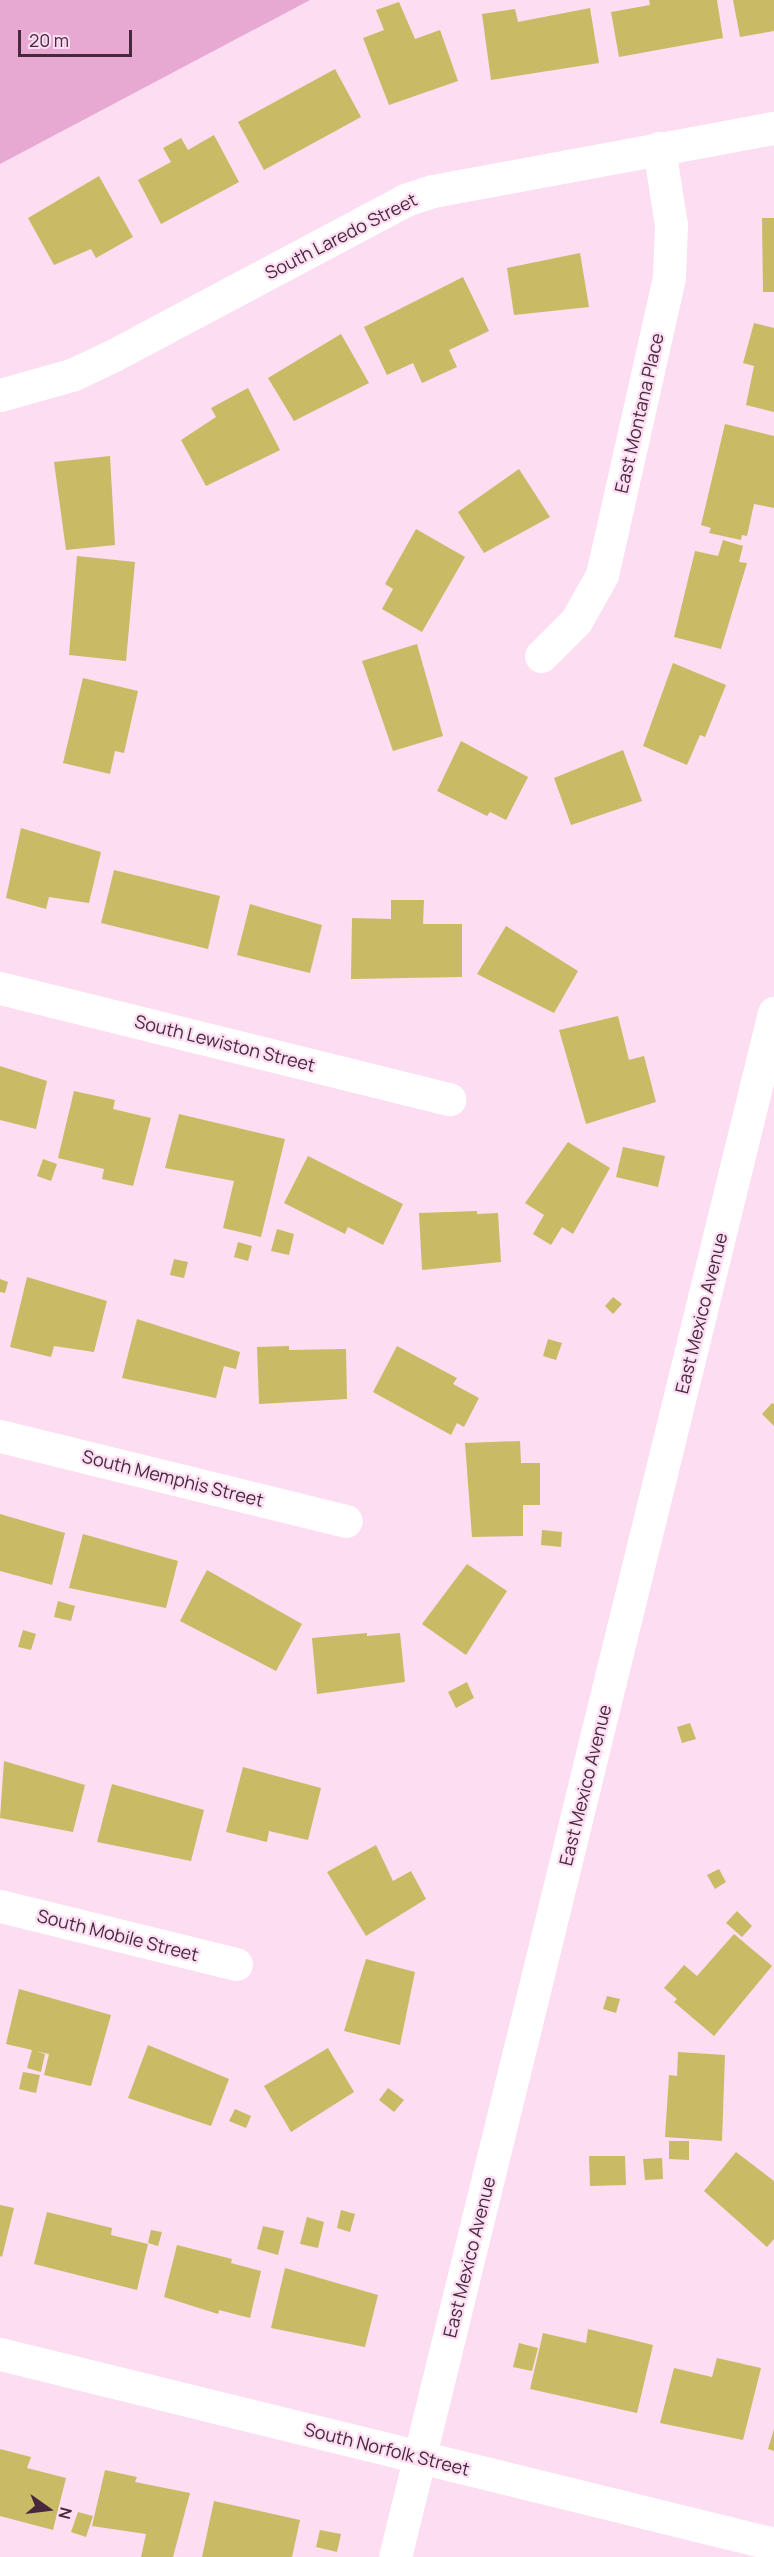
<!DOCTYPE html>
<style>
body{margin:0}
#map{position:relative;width:774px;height:2557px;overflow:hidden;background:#fcddf1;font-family:Manrope,sans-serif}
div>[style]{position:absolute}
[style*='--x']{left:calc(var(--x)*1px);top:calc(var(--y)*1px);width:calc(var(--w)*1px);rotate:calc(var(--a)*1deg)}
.green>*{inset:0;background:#e7a8d2}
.building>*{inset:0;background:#c9ba66}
.minor>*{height:33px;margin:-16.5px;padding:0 16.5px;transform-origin:16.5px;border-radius:16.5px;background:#fff}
.tertiary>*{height:33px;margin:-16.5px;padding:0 16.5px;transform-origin:16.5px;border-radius:16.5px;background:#fff}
span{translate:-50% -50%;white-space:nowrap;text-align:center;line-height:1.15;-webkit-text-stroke:4.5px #fcddf1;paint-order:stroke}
.street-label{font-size:18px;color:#46293d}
.north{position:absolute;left:18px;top:2479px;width:60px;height:60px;-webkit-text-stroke:4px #fcddf1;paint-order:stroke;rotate:104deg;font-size:16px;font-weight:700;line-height:24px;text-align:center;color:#46293d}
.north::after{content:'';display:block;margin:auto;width:21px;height:27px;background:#46293d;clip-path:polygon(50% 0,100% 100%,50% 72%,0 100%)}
.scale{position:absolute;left:18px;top:30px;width:114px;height:27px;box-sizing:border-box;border:3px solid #46293d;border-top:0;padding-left:8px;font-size:18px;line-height:21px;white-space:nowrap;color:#46293d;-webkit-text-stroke:4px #fcddf1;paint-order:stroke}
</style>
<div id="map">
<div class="green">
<i style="clip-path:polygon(0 0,310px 0,0 164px)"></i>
</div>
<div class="building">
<i style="clip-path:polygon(649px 0,717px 0,723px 38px,619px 57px,611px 12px,650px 5px)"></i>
<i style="clip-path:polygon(733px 0,774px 0,774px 31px,740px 37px)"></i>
<i style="clip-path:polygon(399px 2px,415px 39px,440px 30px,458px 81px,389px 105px,363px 38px,384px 30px,376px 10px)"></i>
<i style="clip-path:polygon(590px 8px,599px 63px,491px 80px,482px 14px,515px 9px,518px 22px)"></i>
<i style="clip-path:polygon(335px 69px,361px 117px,264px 170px,238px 122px)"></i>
<i style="clip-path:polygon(214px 135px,239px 182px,161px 224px,138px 180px,171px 162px,163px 148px,181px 138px,188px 150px)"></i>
<i style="clip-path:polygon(99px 176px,133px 237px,96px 258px,91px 249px,54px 265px,28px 218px)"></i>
<i style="clip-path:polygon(762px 218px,774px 218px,774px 292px,763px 292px)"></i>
<i style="clip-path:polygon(580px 253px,589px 307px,514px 315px,507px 268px)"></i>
<i style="clip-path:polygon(463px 277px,489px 331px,449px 350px,457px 367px,422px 383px,413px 363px,387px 375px,364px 327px)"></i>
<i style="clip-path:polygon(754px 323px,774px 328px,774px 412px,746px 405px,754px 366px,743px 363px)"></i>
<i style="clip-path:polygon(341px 334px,369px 383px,294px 421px,268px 378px)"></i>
<i style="clip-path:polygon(248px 388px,280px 450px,206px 486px,181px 440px,216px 417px,211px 408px)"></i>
<i style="clip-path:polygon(725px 424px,774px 436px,774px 508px,754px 504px,747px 536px,742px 535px,741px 540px,709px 533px,711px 528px,701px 525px)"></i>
<i style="clip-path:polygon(110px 456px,115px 545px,66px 550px,54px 462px)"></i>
<i style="clip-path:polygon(519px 469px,550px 517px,484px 553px,458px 512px)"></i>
<i style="clip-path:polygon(416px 529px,465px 557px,422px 632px,382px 609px,393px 589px,385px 584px)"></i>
<i style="clip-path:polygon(723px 540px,743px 546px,739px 562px,747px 563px,721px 649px,674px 637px,695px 551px,718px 556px)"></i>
<i style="clip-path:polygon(77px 556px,135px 562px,126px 661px,69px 655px)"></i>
<i style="clip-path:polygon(417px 644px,443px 736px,393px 751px,362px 661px)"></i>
<i style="clip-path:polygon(673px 663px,726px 685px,705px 737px,700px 735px,687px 765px,643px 746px)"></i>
<i style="clip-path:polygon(83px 678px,138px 691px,124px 753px,115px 751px,110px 774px,63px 763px)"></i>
<i style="clip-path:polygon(461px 741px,528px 777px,506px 820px,490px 812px,487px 816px,437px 791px)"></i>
<i style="clip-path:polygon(623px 750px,642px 801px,571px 825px,554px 778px)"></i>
<i style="clip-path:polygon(21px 828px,101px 852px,89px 903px,49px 897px,46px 909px,6px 898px)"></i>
<i style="clip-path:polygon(114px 870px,220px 896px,208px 949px,101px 923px)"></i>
<i style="clip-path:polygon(391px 900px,424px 900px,423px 924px,462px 924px,462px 977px,351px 979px,352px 918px,391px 919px)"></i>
<i style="clip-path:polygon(250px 904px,322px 925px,310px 973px,237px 955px)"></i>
<i style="clip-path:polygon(506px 926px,578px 971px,554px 1013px,477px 974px)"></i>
<i style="clip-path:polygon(618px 1016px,629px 1060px,644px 1056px,656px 1102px,586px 1124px,559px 1030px)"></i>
<i style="clip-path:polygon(0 1066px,47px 1081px,36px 1129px,0 1120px)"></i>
<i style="clip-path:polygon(74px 1091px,115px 1100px,113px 1109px,151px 1118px,133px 1186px,102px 1179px,104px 1169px,58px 1158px)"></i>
<i style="clip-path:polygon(179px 1114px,285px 1139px,261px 1237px,223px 1228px,234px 1181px,165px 1168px)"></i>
<i style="clip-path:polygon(568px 1142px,610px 1168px,573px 1234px,562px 1227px,551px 1245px,533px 1234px,544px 1215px,525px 1203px)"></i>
<i style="clip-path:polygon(623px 1147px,665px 1156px,658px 1187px,616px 1177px)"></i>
<i style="clip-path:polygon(308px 1156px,403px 1204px,383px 1245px,348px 1227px,345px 1234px,284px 1203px)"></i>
<i style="clip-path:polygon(43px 1159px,57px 1164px,51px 1181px,37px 1176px)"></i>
<i style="clip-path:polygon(477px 1211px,477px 1214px,498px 1213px,501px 1262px,422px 1270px,419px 1213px)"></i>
<i style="clip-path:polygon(277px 1229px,294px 1234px,289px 1255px,271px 1251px)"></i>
<i style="clip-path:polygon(238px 1242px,252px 1246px,248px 1261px,234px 1257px)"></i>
<i style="clip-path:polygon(174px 1259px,188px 1262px,184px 1278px,170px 1275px)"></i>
<i style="clip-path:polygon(27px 1277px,107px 1301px,94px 1352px,54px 1346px,51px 1357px,10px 1347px)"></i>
<i style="clip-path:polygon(0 1279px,8px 1282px,5px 1293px,0 1292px)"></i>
<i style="clip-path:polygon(613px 1297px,622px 1304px,613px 1314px,605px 1306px)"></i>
<i style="clip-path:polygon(137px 1319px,240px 1352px,236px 1369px,224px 1366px,216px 1398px,122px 1378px)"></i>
<i style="clip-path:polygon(548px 1339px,562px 1343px,556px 1360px,543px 1356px)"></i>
<i style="clip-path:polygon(289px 1346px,289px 1350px,346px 1349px,347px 1399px,259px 1404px,257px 1347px)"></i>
<i style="clip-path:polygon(397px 1346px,457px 1378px,453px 1384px,479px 1398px,464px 1427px,457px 1423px,451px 1435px,373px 1392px)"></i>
<i style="clip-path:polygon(772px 1403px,774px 1404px,774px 1426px,762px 1414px)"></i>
<i style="clip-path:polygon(520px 1441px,521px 1463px,540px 1463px,540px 1505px,523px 1505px,523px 1536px,472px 1537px,465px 1443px)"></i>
<i style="clip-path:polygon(0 1514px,65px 1533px,52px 1585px,0 1571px)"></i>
<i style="clip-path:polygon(542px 1530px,562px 1532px,561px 1547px,541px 1545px)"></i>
<i style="clip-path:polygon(83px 1534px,178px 1561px,166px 1608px,69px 1588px)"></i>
<i style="clip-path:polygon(467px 1564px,507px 1591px,466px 1655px,422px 1624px)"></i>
<i style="clip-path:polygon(207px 1570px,302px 1624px,276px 1671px,180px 1621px)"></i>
<i style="clip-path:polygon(58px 1601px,75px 1606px,71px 1621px,54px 1617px)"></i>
<i style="clip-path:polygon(23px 1630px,36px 1634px,31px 1650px,18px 1647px)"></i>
<i style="clip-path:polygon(367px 1633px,367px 1636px,400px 1633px,405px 1682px,317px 1694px,312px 1638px)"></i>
<i style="clip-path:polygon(467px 1682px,474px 1698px,456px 1708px,448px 1692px)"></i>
<i style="clip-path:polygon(690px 1723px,696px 1739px,682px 1743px,677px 1727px)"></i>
<i style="clip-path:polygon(4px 1761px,85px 1785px,73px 1832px,0 1818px)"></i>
<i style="clip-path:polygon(243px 1767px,321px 1788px,308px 1840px,269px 1831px,267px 1842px,226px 1832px)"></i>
<i style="clip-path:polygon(112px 1784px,204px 1810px,191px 1861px,97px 1842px)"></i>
<i style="clip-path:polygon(376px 1845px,393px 1881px,411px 1871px,426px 1899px,366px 1936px,327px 1872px)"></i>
<i style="clip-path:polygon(719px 1869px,726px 1882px,715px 1889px,707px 1875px)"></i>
<i style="clip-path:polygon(737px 1911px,752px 1926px,742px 1937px,726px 1923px)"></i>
<i style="clip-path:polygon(734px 1934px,772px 1966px,714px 2036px,674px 2002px,677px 1999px,664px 1988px,684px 1965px,697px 1976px)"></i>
<i style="clip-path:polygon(366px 1959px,415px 1972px,400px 2045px,344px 2031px)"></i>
<i style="clip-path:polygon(19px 1989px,111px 2015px,91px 2086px,44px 2075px,49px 2054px,36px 2051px,45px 2054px,41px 2072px,27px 2068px,32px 2050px,6px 2044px)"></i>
<i style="clip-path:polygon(607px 1996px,620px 1999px,616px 2013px,603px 2009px)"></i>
<i style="clip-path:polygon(148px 2045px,229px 2079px,211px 2126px,128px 2098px)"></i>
<i style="clip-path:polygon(328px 2048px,354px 2092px,291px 2132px,264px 2086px)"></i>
<i style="clip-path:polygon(678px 2052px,725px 2055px,722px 2141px,665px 2137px,669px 2075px,677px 2076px)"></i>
<i style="clip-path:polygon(23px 2072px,40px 2075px,36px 2093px,19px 2089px)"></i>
<i style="clip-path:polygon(388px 2088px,404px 2100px,394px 2112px,379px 2100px)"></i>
<i style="clip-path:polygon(235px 2109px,251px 2116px,246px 2128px,229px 2121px)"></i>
<i style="clip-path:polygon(669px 2141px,689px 2141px,689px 2160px,669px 2159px)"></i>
<i style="clip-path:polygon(736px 2152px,774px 2181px,774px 2239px,767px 2247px,704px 2191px)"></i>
<i style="clip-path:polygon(589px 2156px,625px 2156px,626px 2185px,590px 2186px)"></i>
<i style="clip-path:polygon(662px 2158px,663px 2179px,645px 2180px,643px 2159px)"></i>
<i style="clip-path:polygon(0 2205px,14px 2208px,2px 2257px,0 2256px)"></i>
<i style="clip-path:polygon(341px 2210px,355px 2214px,350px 2232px,337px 2228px)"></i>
<i style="clip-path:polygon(47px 2212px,112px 2228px,111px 2235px,148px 2244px,137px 2290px,34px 2264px)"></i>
<i style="clip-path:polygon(307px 2217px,324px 2222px,318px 2248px,300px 2244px)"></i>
<i style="clip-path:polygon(263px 2226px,284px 2231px,278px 2255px,257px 2249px)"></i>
<i style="clip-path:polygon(151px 2230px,162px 2232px,158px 2246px,148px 2243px)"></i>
<i style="clip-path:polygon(177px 2245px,232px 2259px,231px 2263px,261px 2271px,250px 2318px,219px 2310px,218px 2314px,164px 2297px)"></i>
<i style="clip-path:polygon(285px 2268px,378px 2295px,365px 2347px,271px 2328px)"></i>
<i style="clip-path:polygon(588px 2329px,653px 2345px,637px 2413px,530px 2389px,543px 2333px,586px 2343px)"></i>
<i style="clip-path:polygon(519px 2343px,538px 2348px,532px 2371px,513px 2367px)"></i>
<i style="clip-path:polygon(717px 2358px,761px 2368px,743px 2440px,660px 2423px,674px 2368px,712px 2377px)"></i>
<i style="clip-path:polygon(774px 2429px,774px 2451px,768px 2449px)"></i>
<i style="clip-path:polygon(0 2449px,31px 2457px,27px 2468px,66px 2478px,53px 2530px,0 2516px)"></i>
<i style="clip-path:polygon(105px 2470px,137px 2477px,135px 2482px,190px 2493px,173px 2557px,141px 2557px,146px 2534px,92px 2526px)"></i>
<i style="clip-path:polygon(214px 2501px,300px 2520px,292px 2557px,202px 2557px)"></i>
<i style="clip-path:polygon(78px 2512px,93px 2516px,86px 2537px,71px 2532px)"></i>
<i style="clip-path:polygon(320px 2530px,341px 2534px,337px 2552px,316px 2547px)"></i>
</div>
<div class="minor">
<i style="--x:0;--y:395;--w:77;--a:-15.8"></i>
<i style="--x:74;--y:374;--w:44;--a:-25.4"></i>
<i style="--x:114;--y:355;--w:330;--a:-28"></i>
<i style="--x:405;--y:200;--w:29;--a:-18"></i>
<i style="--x:433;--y:191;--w:347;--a:-10.5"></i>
<i style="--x:541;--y:656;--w:49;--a:-45"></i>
<i style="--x:576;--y:621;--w:53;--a:-60.5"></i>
<i style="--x:602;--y:575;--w:305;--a:-77.3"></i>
<i style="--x:669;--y:277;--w:52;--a:-87.8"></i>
<i style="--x:671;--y:225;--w:78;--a:-98.9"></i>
<i style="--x:0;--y:988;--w:463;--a:13.9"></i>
<i style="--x:0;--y:1436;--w:356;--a:13.8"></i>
<i style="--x:0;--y:1906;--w:243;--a:13.8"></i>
<i style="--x:0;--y:2354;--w:797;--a:13.79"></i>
</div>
<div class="tertiary">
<i style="--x:395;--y:2557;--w:1590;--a:-76.21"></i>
</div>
<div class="street-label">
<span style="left:341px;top:236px;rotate:-27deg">South Laredo Street</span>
<span style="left:639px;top:413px;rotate:-77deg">East Montana Place</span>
<span style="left:225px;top:1043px;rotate:14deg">South Lewiston Street</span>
<span style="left:701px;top:1313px;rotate:-76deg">East Mexico Avenue</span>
<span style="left:173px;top:1478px;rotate:14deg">South Memphis Street</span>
<span style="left:585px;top:1785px;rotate:-76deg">East Mexico Avenue</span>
<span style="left:118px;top:1935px;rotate:14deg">South Mobile Street</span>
<span style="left:469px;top:2257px;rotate:-76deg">East Mexico Avenue</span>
<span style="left:387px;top:2449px;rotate:14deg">South Norfolk Street</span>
</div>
<div class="north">N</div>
<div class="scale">20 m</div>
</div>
